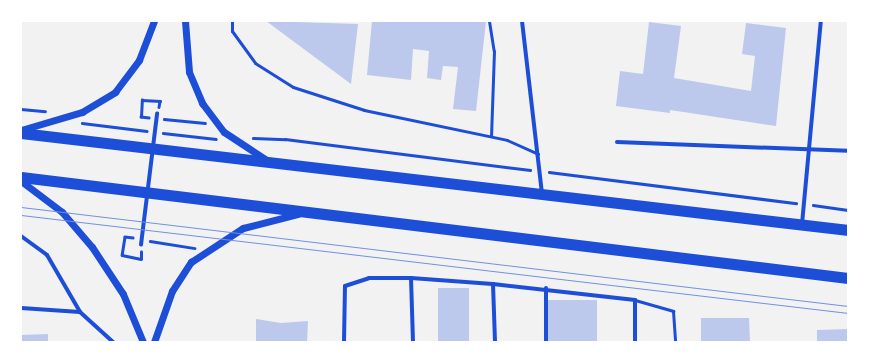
<!DOCTYPE html>
<style>
body{margin:0}
#map{position:relative;width:869px;height:363px;overflow:hidden;background:#f2f2f2;font-family:"Public Sans",sans-serif}
div>[style]{position:absolute}
[style*='--x']{left:calc(var(--x)*1px);top:calc(var(--y)*1px);width:calc(var(--w)*1px);rotate:calc(var(--a)*1deg)}
.building>*{inset:0;background:#bdc9ec}
.path>*{height:2.5px;margin:-1.25px;padding:0 1.25px;transform-origin:1.25px;border-radius:1.25px;background:#1d4ed8}
.service>*{height:3px;margin:-1.5px;padding:0 1.5px;transform-origin:1.5px;border-radius:1.5px;background:#1d4ed8}
.pedestrian>*{height:3.5px;margin:-1.75px;padding:0 1.75px;transform-origin:1.75px;border-radius:1.75px;background:#1d4ed8}
.minor>*{height:4px;margin:-2px;padding:0 2px;transform-origin:2px;border-radius:2px;background:#1d4ed8}
.tertiary>*{height:7px;margin:-3.5px;padding:0 3.5px;transform-origin:3.5px;border-radius:3.5px;background:#1d4ed8}
.trunk>*{height:11px;margin:-5.5px;padding:0 5.5px;transform-origin:5.5px;border-radius:5.5px;background:#1d4ed8}
.tram>*{height:1px;margin:-0.5px;padding:0 0.5px;transform-origin:0.5px;border-radius:0.5px;background:#7290e2}
span{translate:-50% -50%;white-space:nowrap;text-align:center;line-height:1.15;-webkit-text-stroke:3.5px #fff;paint-order:stroke}
.frame{position:absolute;inset:0;border:22px solid #fff;pointer-events:none}
</style>
<div id="map">
<div class="building">
<i style="clip-path:polygon(266px 21px,358px 24px,351px 84px)"></i>
<i style="clip-path:polygon(372px 21px,486px 21px,476px 111px,453px 109px,458px 67px,443px 66px,441px 80px,427px 78px,429px 51px,413px 49px,411px 80px,367px 75px)"></i>
<i style="clip-path:polygon(649px 22px,681px 26px,674px 78px,751px 91px,755px 56px,742px 54px,746px 23px,786px 28px,776px 126px,670px 110px,670px 113px,616px 106px,620px 71px,643px 74px)"></i>
<i style="clip-path:polygon(438px 288px,469px 288px,469px 342px,438px 342px)"></i>
<i style="clip-path:polygon(548px 300px,597px 300px,597px 342px,548px 342px)"></i>
<i style="clip-path:polygon(701px 318px,749px 318px,750px 342px,701px 342px)"></i>
<i style="clip-path:polygon(256px 319px,281px 323px,308px 321px,307px 342px,256px 342px)"></i>
<i style="clip-path:polygon(848px 329px,848px 342px,817px 342px,817px 330px)"></i>
<i style="clip-path:polygon(48px 334px,48px 342px,21px 342px,21px 335px)"></i>
</div>
<div class="path">
<i style="--x:21;--y:109;--w:24;--a:5"></i>
<i style="--x:149;--y:118;--w:8;--a:-173"></i>
<i style="--x:141;--y:117;--w:17;--a:-87"></i>
<i style="--x:142;--y:100;--w:18;--a:3"></i>
<i style="--x:160;--y:101;--w:6;--a:99"></i>
<i style="--x:164;--y:119;--w:41;--a:5.6"></i>
<i style="--x:82;--y:123;--w:65;--a:7"></i>
<i style="--x:163;--y:133;--w:53;--a:6.5"></i>
<i style="--x:253;--y:138;--w:32;--a:2"></i>
<i style="--x:285;--y:139;--w:247;--a:7.2"></i>
<i style="--x:549;--y:172;--w:249;--a:7.2"></i>
<i style="--x:813;--y:205;--w:35;--a:8"></i>
<i style="--x:133;--y:238;--w:8;--a:-173"></i>
<i style="--x:125;--y:237;--w:18;--a:99"></i>
<i style="--x:122;--y:255;--w:19;--a:12"></i>
<i style="--x:141;--y:259;--w:7;--a:-90"></i>
<i style="--x:150;--y:241;--w:45;--a:9"></i>
</div>
<div class="service">
<i style="--x:232;--y:21;--w:10;--a:90"></i>
<i style="--x:232;--y:31;--w:39;--a:54"></i>
<i style="--x:255;--y:63;--w:45;--a:32.3"></i>
<i style="--x:293;--y:87;--w:75;--a:17.9"></i>
<i style="--x:364;--y:110;--w:146;--a:11.8"></i>
<i style="--x:507;--y:140;--w:34;--a:24"></i>
<i style="--x:489;--y:21;--w:30;--a:81"></i>
<i style="--x:494;--y:51;--w:85;--a:92"></i>
<i style="--x:635;--y:300;--w:40;--a:16"></i>
<i style="--x:673;--y:311;--w:31;--a:86"></i>
</div>
<div class="pedestrian">
<i style="--x:141;--y:245;--w:132;--a:-83"></i>
</div>
<div class="minor">
<i style="--x:522;--y:21;--w:174;--a:83.4"></i>
<i style="--x:617;--y:142;--w:231;--a:2.2"></i>
<i style="--x:802;--y:224;--w:204;--a:-84.7"></i>
<i style="--x:21;--y:236;--w:32;--a:36"></i>
<i style="--x:47;--y:255;--w:66;--a:59.9"></i>
<i style="--x:80;--y:312;--w:45;--a:42.3"></i>
<i style="--x:411;--y:278;--w:64;--a:88.2"></i>
<i style="--x:493;--y:284;--w:143;--a:6.4"></i>
<i style="--x:635;--y:300;--w:42;--a:90"></i>
<i style="--x:546;--y:288;--w:54;--a:90"></i>
<i style="--x:21;--y:308;--w:59;--a:3.9"></i>
<i style="--x:344;--y:342;--w:56;--a:-89"></i>
<i style="--x:345;--y:286;--w:25;--a:-18"></i>
<i style="--x:369;--y:278;--w:42;--a:0"></i>
<i style="--x:411;--y:278;--w:82;--a:4.2"></i>
<i style="--x:493;--y:284;--w:58;--a:88"></i>
</div>
<div class="tertiary">
<i style="--x:185;--y:21;--w:51;--a:85.5"></i>
<i style="--x:189;--y:72;--w:34;--a:67"></i>
<i style="--x:202;--y:103;--w:36;--a:53"></i>
<i style="--x:224;--y:132;--w:49;--a:33.4"></i>
<i style="--x:21;--y:130;--w:64;--a:-16.4"></i>
<i style="--x:82;--y:112;--w:39;--a:-31"></i>
<i style="--x:115;--y:92;--w:40;--a:-53"></i>
<i style="--x:139;--y:60;--w:42;--a:-69"></i>
<i style="--x:21;--y:181;--w:51;--a:37.1"></i>
<i style="--x:62;--y:212;--w:46;--a:49.4"></i>
<i style="--x:92;--y:247;--w:56;--a:56.6"></i>
<i style="--x:123;--y:294;--w:52;--a:67.4"></i>
<i style="--x:154;--y:342;--w:54;--a:-70.6"></i>
<i style="--x:172;--y:291;--w:35;--a:-57"></i>
<i style="--x:191;--y:262;--w:62;--a:-33.2"></i>
<i style="--x:243;--y:228;--w:57;--a:-14.3"></i>
</div>
<div class="trunk">
<i style="--x:21;--y:133;--w:833;--a:6.69"></i>
<i style="--x:21;--y:177;--w:833;--a:6.96"></i>
</div>
<div class="tram">
<i style="--x:21;--y:207;--w:833;--a:6.83"></i>
<i style="--x:21;--y:215;--w:833;--a:6.76"></i>
</div>
<div class="frame"></div>
</div>
